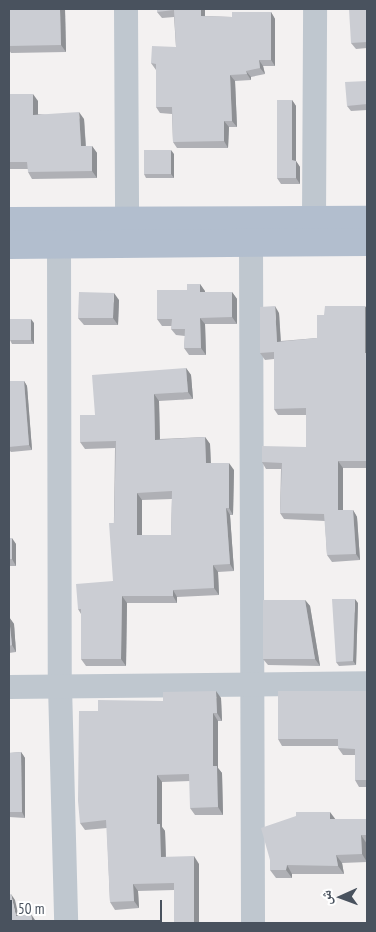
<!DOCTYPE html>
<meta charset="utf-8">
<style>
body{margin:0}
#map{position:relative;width:376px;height:932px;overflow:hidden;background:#f3f1f1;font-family:"PT Sans Narrow","Noto Naskh Arabic",sans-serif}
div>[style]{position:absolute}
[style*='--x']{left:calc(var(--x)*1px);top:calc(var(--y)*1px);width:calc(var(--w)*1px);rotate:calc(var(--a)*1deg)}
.minor>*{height:24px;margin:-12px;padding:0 12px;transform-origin:12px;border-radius:12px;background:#bfc7cf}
.major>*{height:28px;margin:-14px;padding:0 14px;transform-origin:14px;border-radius:14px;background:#b2bece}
.wall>*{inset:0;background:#afb0b5}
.shaded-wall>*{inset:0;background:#8e9094}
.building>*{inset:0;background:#cbcdd3}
span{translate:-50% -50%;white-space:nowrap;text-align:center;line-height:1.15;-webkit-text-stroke:5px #fff;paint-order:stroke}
.frame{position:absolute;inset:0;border:10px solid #49525e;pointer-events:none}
.north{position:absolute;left:316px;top:872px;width:50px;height:50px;-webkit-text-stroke:4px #fff;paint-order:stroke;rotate:268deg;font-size:14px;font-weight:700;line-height:20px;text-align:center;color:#49525e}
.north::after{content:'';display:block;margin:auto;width:18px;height:22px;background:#49525e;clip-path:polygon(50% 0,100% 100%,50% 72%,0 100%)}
.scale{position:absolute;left:10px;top:900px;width:152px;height:22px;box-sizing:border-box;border:2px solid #49525e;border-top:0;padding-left:6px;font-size:15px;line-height:18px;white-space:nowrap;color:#49525e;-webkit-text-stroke:4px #fff;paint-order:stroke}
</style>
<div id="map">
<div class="minor">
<i style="--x:126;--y:9;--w:212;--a:89.7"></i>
<i style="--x:314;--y:220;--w:211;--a:-89.7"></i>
<i style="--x:251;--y:243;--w:680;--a:89.83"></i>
<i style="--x:59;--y:245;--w:441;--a:89.9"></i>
<i style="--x:60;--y:686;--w:237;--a:88.5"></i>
<i style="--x:9;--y:687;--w:358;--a:-0.6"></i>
</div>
<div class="major">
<i style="--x:9;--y:221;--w:358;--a:-0.2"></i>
<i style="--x:9;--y:245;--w:358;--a:-0.5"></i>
</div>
<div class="wall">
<i style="clip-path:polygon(9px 9px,65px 9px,66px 52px,11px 53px,9px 50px)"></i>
<i style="clip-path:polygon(157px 9px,205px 9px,205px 16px,232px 17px,271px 12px,275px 19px,275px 66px,263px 66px,265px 74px,251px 77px,251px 80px,235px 81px,237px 127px,229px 127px,228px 148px,177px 148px,173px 142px,172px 114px,160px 113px,156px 107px,156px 70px,151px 63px,176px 47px,174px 17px,162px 18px,157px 12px)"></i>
<i style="clip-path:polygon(367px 9px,367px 48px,356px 49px,351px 43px)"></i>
<i style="clip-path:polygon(367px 81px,367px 110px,351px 111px,347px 106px)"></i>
<i style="clip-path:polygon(9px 94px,38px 101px,38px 114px,84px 119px,86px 146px,92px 146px,97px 153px,97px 178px,32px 179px,28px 172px,28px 169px,9px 169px)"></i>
<i style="clip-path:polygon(292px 100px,296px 106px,296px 161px,300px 167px,300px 184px,281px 184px,277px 178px)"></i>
<i style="clip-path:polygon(174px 154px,174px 178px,146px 178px,144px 174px)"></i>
<i style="clip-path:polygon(200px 284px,205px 292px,232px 292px,237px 299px,237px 324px,205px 324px,206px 355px,189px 355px,184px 348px,185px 336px,176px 335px,171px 329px,172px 326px,162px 326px,157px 319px,187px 290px)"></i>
<i style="clip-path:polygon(119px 300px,118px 325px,84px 325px,78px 318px)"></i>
<i style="clip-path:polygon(367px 309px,367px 468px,343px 468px,343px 510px,353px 510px,357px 517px,360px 560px,332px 562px,327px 555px,325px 521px,284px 519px,280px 513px,281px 469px,266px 469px,262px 462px,306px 447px,306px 415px,278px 415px,274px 409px,274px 359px,265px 360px,260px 353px,279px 313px,281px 341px,317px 338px,324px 315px)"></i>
<i style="clip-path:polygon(34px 323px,34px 344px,12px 344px,10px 340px)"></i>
<i style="clip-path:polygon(evenodd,186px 368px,191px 375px,193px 399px,159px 401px,160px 439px,205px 437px,210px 444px,211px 463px,234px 470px,233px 515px,230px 515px,234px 571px,218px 572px,219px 595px,177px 597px,177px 603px,127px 603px,126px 666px,86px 666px,81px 659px,81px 614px,78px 609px,113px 581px,115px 448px,85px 449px,80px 442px,95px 415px,186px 368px,172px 499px,171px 535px,142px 535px,142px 500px,172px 499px)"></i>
<i style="clip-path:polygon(9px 381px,24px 381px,27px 386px,32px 450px,11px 452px,9px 450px)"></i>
<i style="clip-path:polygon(9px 538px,16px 544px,16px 566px,9px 566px)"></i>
<i style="clip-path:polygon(305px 600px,310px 606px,320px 666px,268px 665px,263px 659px)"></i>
<i style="clip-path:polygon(358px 603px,356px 665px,339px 666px,336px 662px)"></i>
<i style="clip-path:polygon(9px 617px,14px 624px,16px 652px,9px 653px)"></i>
<i style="clip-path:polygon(367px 691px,367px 787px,359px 787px,355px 780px,355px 755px,343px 755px,338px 748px,338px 746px,282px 746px,278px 739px)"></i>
<i style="clip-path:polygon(221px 698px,222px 721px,218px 721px,218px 768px,222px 773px,223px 815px,195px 815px,190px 808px,190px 781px,162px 782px,162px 827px,165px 831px,166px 857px,199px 864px,199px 923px,174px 923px,174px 890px,138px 891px,139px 908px,115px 910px,110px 902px,107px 828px,85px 830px,80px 823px,98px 711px,163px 701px)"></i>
<i style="clip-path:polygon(21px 752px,25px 758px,25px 818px,9px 817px,9px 753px)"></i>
<i style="clip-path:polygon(367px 793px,367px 862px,342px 863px,344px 874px,292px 874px,292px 878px,276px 878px,270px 870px,334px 819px,366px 819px)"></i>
</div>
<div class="shaded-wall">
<i style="clip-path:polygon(60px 9px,65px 9px,66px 52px,61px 45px)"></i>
<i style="clip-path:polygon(201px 9px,205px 9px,205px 23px,201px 16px)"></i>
<i style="clip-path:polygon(271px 12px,275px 19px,275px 66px,271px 60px)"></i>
<i style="clip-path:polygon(259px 60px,263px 66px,265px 74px,260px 68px)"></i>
<i style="clip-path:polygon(246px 71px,251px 77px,251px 80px,247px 74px)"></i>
<i style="clip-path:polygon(230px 75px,235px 81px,237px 127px,232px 121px)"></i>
<i style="clip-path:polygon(33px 94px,38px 101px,38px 122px,33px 115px)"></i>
<i style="clip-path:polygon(292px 100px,296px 106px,296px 163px,296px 161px,300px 167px,300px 184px,296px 178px,292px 160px)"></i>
<i style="clip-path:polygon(79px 112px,84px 119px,86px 153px,81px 146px)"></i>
<i style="clip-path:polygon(224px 121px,229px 127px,228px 148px,224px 141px)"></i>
<i style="clip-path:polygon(92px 146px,97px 153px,97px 178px,92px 171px)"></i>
<i style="clip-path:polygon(171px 150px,174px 154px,174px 178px,171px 174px)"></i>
<i style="clip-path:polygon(200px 284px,205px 291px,205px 299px,200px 292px)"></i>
<i style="clip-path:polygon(232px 292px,237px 299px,237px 324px,232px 317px)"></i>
<i style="clip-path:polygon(114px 293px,119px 300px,118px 325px,113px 318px)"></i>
<i style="clip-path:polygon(275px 306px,279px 313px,281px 348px,277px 342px)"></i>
<i style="clip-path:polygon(365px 306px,367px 309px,367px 356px,365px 353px)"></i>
<i style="clip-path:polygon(200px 318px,205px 324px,206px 355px,201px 348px)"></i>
<i style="clip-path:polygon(31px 319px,34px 323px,34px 344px,31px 340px)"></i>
<i style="clip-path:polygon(186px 368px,191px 375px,193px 399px,188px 392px)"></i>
<i style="clip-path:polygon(24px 381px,27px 386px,32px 450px,29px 445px)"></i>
<i style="clip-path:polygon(154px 394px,159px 401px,160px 447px,155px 440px)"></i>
<i style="clip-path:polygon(205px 437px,210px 444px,211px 470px,206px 463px)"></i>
<i style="clip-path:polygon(338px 461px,343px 468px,343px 517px,338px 510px)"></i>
<i style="clip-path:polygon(229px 463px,234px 470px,233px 515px,229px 508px)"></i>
<i style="clip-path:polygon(137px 493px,142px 500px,142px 542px,137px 535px)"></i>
<i style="clip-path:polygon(226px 508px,230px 515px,234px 571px,230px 564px)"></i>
<i style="clip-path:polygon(353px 510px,357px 517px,360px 560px,356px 554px)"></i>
<i style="clip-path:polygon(12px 538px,16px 544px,16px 566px,12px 559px)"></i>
<i style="clip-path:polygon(213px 565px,218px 572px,219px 595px,214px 588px)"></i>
<i style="clip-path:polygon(173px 590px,177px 597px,177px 603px,173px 596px)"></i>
<i style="clip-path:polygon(122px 596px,127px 603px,126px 666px,121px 659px)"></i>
<i style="clip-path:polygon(355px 599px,358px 603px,356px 665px,353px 661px)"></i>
<i style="clip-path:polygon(305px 600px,310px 606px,320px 666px,315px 659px)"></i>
<i style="clip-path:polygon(9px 617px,14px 624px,16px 652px,12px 645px)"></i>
<i style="clip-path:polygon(216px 691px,221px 698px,222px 721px,217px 713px)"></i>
<i style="clip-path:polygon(213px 713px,218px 721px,218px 768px,222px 773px,223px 815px,218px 807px,213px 766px)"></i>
<i style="clip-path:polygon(21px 752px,25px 758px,25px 818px,22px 812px)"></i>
<i style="clip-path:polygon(157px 775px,162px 782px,162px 827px,165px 831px,166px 864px,161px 857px,157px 824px)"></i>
<i style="clip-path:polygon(330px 812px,336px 820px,330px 819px)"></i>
<i style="clip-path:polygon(361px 835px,367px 844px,367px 862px,362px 854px)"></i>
<i style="clip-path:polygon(336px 855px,342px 863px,344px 874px,338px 866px)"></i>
<i style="clip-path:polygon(194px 856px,199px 864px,199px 923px,194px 923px)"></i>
<i style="clip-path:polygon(287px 865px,292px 874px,292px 878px,286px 870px)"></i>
<i style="clip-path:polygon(133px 884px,138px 891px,139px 908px,134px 901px)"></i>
<i style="clip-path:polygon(11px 894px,15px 900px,20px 922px,16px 916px)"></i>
<i style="clip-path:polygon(31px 914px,35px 920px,35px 923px,32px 923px)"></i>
</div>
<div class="building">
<i style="clip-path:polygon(9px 9px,60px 9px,61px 45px,9px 46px)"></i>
<i style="clip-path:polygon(157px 9px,201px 9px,201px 16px,232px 17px,232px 12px,271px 12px,271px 60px,259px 60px,260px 68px,246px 71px,247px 74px,230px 75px,232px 121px,224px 121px,224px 141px,173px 142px,172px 107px,156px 107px,156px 64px,151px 63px,152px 46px,176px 47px,174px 10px,157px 12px)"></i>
<i style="clip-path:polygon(349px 9px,367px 9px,367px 42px,351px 43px)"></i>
<i style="clip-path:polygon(367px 81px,367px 104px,347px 106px,345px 82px)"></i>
<i style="clip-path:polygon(9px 94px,33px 94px,33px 115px,79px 112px,81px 146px,92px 146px,92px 171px,28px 172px,27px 162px,9px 162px)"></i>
<i style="clip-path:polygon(277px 100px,292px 100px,292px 160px,296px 161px,296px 178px,277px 178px)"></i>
<i style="clip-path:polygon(144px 150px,171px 150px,171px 174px,144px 174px)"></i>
<i style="clip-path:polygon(187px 284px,200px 284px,200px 292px,232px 292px,232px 317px,200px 318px,201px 348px,184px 348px,185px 329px,171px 329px,172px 319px,157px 319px,157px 290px,187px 290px)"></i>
<i style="clip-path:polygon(79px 292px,114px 293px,113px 318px,78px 318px)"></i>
<i style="clip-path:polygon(275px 306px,277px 342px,317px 338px,317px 315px,324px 315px,325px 306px,365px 306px,365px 353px,367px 353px,367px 461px,338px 461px,338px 510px,353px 510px,356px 554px,327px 555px,324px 514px,280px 513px,282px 463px,262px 462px,262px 446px,306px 447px,306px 408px,274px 409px,274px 352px,260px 353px,260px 307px)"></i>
<i style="clip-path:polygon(9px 319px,31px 319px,31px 340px,10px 340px)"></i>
<i style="clip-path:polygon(evenodd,186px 368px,188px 392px,154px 394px,155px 440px,205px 437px,206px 463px,229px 463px,229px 508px,226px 508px,230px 564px,213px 565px,214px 588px,173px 590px,173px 596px,122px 596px,121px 659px,81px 659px,81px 609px,78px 609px,76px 584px,113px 581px,109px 523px,114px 523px,116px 441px,80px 442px,80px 415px,95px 415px,92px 375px,186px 368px,172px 491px,171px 535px,137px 535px,137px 493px,172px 491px)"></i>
<i style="clip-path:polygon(9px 381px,24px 381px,29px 445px,9px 447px)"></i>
<i style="clip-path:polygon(9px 538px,12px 538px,12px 559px,9px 559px)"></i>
<i style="clip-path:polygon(332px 599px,355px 599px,353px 661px,336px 662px)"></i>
<i style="clip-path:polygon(263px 600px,305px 600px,315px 659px,263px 659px)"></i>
<i style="clip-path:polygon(9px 617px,12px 645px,9px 646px)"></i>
<i style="clip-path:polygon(216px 691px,217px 713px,213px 713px,213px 766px,217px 766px,218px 807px,190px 808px,189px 774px,157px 775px,157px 824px,160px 824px,161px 857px,194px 856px,194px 923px,174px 923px,174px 883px,133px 884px,134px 901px,110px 902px,106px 820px,80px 823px,78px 801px,79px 711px,98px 711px,98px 700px,163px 701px,163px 692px)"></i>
<i style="clip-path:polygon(278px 691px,367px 691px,367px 780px,355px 780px,355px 749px,338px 748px,338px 739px,278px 739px)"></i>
<i style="clip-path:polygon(21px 752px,22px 812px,9px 812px,9px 753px)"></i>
<i style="clip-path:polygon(366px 793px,367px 793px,367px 835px,361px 835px,362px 854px,336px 855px,338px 866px,287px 865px,286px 870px,270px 870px,270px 860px,261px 828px,296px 816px,296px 812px,330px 812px,330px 819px,366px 819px)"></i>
<i style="clip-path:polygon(11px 894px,16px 916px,31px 914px,32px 923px,9px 923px,9px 895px)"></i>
</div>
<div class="frame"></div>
<div class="north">ش</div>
<div class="scale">50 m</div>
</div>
